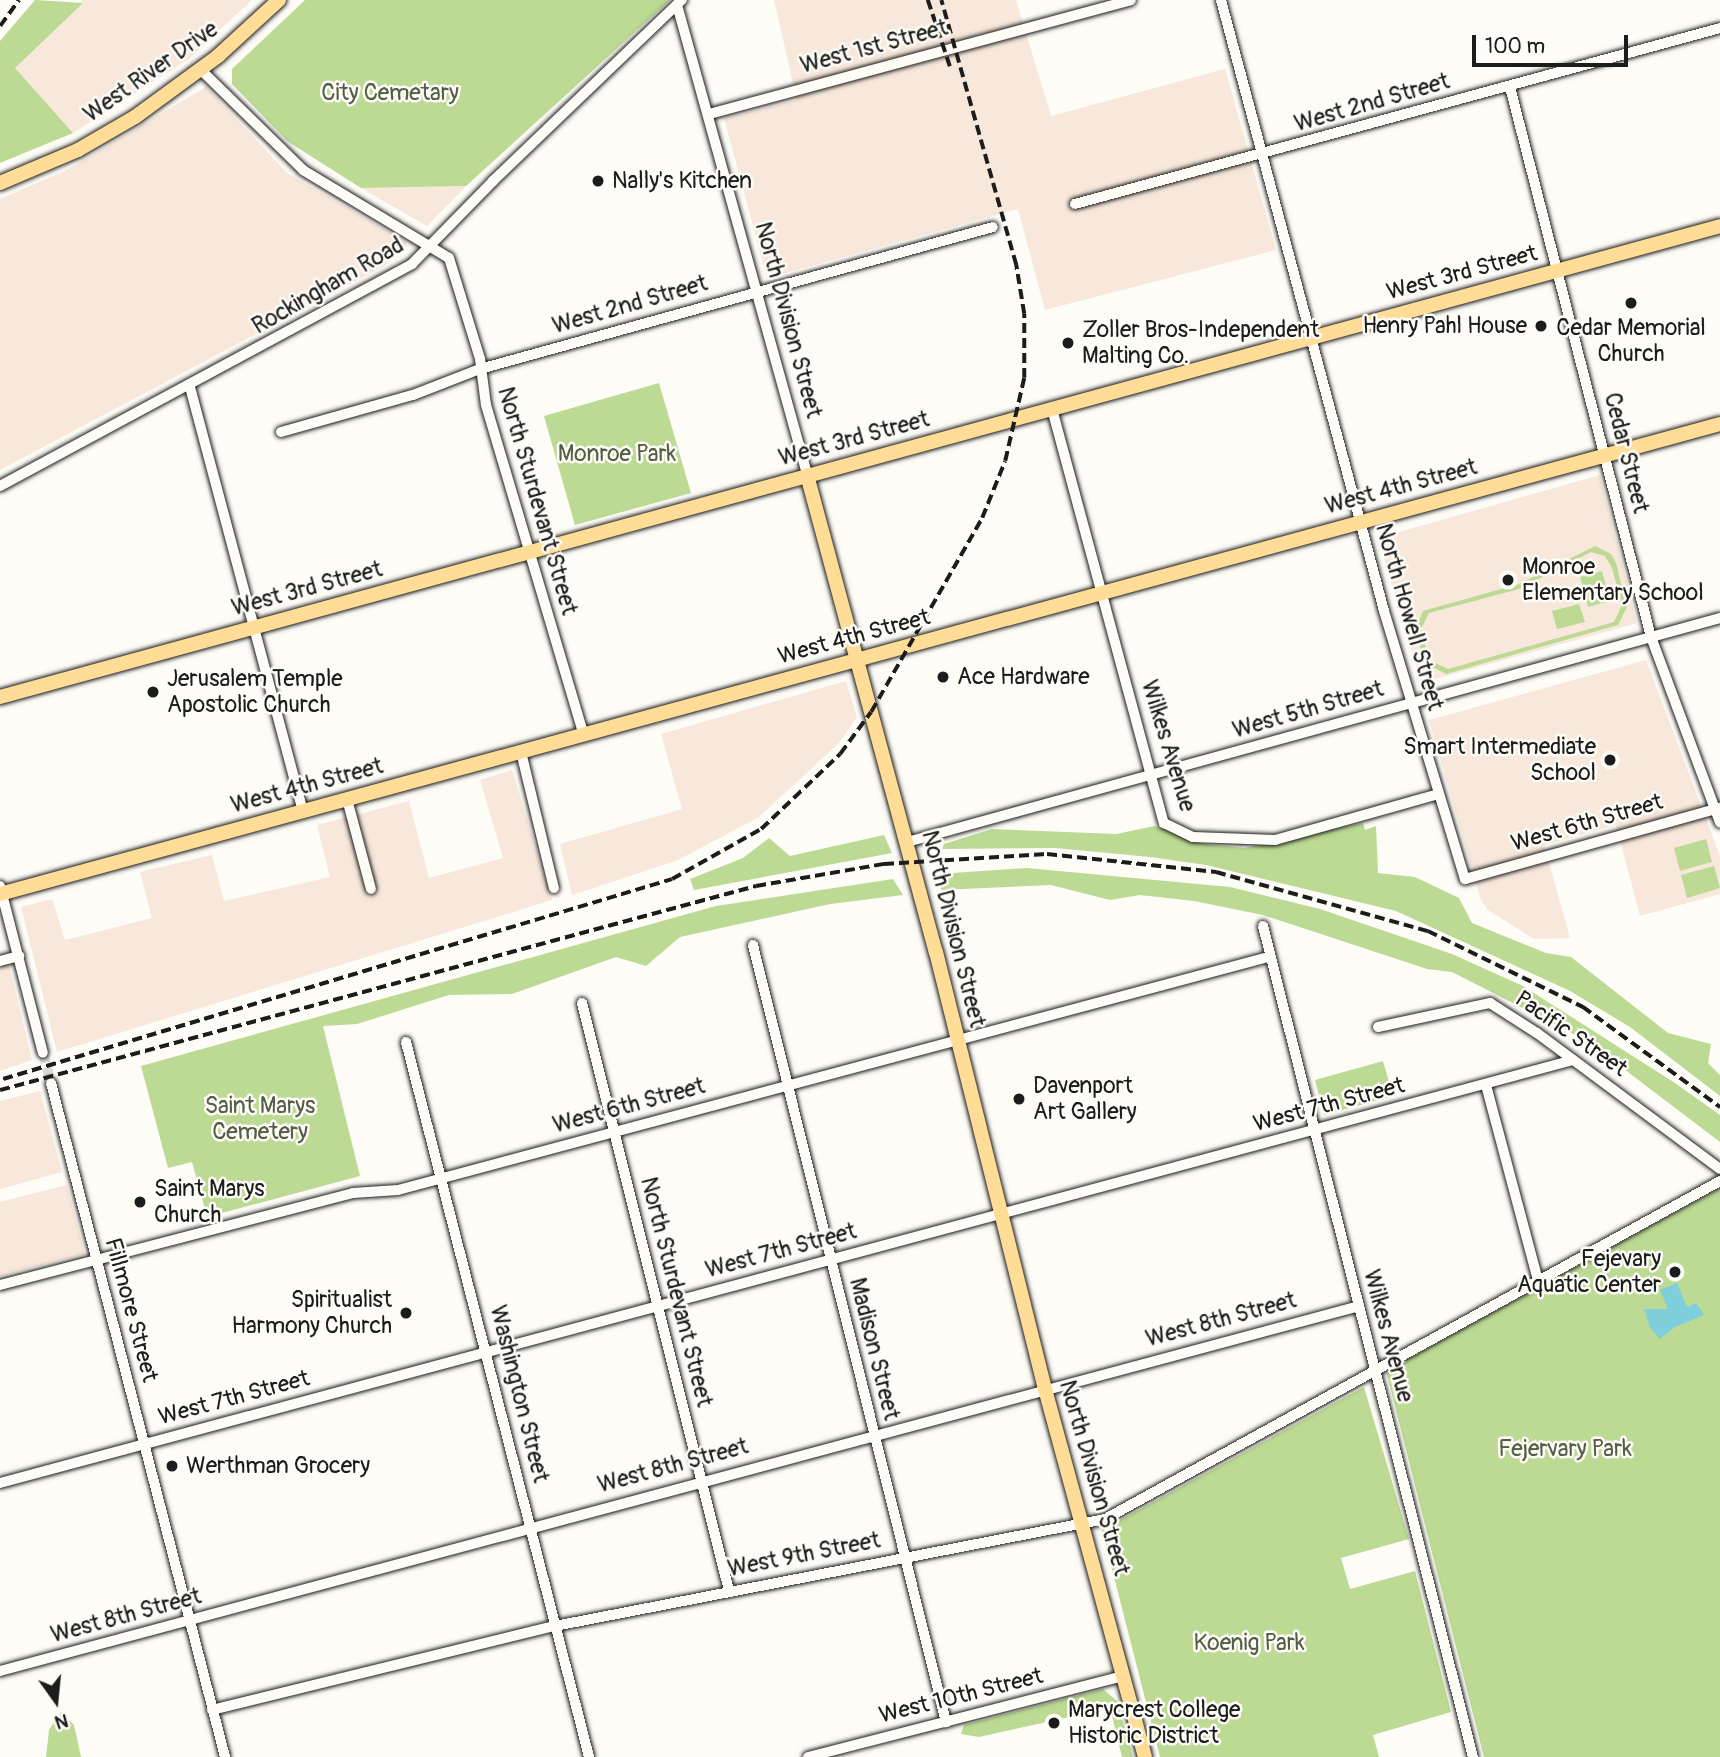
<!DOCTYPE html>
<style>
body{margin:0}
#map{position:relative;width:1720px;height:1757px;overflow:hidden;background:#fdfcf7;font-family:Pangolin,sans-serif}
div>[style]{position:absolute}
[style*='--x']{left:calc(var(--x)*1px);top:calc(var(--y)*1px);width:calc(var(--w)*1px);rotate:calc(var(--a)*1deg)}
.built>*{inset:0;background:#f7e8db}
.green>*{inset:0;background:#bcda93}
.water>*{inset:0;background:#7fcedc}
.minor-tunnel>*{height:10px;margin-top:-5px;transform-origin:0;background:repeating-linear-gradient(90deg,#dbdad6 0 10px,transparent 0 15px)}
.roads{filter:drop-shadow(0 0 2px #1c1c1c) drop-shadow(0 0 2px #1c1c1c)}
.minor>*{height:10px;margin:-5px;padding:0 5px;transform-origin:5px;border-radius:5px;background:#fdfcf7}
.major>*{height:14px;margin:-7px;padding:0 7px;transform-origin:7px;border-radius:7px;background:#ffdd96}
.rail>*{height:3.5px;margin-top:-1.75px;transform-origin:0;background:repeating-linear-gradient(90deg,#1c1c1c 0 10px,transparent 0 15px)}
.dots>*{width:19px;height:19px;translate:-50% -50%;box-sizing:border-box;border:4px solid #fdfcf7;border-radius:50%}
span{translate:-50% -50%;white-space:nowrap;text-align:center;line-height:1.15;-webkit-text-stroke:5px #fdfcf7;paint-order:stroke}
.street-label{font-size:23px;color:#1c1c1c}
.park-label{font-size:23px;color:#545e46}
.poi-label{font-size:23px;color:#1c1c1c}
.left{translate:0 -50%;text-align:left}
.right{translate:-100% -50%;text-align:right}
.north{position:absolute;left:21px;top:1666px;width:70px;height:70px;-webkit-text-stroke:5px #fdfcf7;paint-order:stroke;rotate:165deg;font-size:19px;font-weight:700;line-height:28px;text-align:center;color:#1c1c1c}
.north::after{content:'';display:block;margin:auto;width:24px;height:32px;background:#1c1c1c;clip-path:polygon(50% 0,100% 100%,50% 72%,0 100%)}
.scale{position:absolute;left:1472px;top:35px;width:156px;height:32px;box-sizing:border-box;border:4px solid #1c1c1c;border-top:0;padding-left:9px;font-size:21px;line-height:24px;white-space:nowrap;color:#1c1c1c;-webkit-text-stroke:5px #fdfcf7;paint-order:stroke}
</style>
<div id="map">
<div class="built">
<i style="clip-path:polygon(80px 0,252px 0,189px 59px,73px 133px,14px 68px,83px 3px)"></i>
<i style="clip-path:polygon(774px 0,1016px 0,1051px 116px,1225px 69px,1276px 250px,1045px 310px,1018px 209px,767px 278px,724px 118px,797px 100px)"></i>
<i style="clip-path:polygon(206px 87px,287px 173px,405px 241px,407px 246px,384px 266px,0 470px,0 199px,65px 171px)"></i>
<i style="clip-path:polygon(466px 186px,427px 226px,361px 188px)"></i>
<i style="clip-path:polygon(1600px 475px,1637px 623px,1421px 683px,1378px 538px)"></i>
<i style="clip-path:polygon(1646px 660px,1720px 856px,1720px 894px,1640px 916px,1616px 825px,1544px 845px,1570px 938px,1534px 939px,1488px 910px,1481px 900px,1429px 720px)"></i>
<i style="clip-path:polygon(846px 681px,857px 717px,839px 743px,759px 817px,678px 860px,572px 895px,560px 844px,682px 809px,661px 734px)"></i>
<i style="clip-path:polygon(512px 770px,552px 900px,57px 1052px,21px 907px,52px 899px,65px 940px,152px 918px,140px 872px,212px 855px,224px 901px,330px 877px,317px 825px,409px 801px,429px 878px,503px 858px,480px 780px)"></i>
<i style="clip-path:polygon(9px 965px,32px 1060px,0 1071px,0 967px)"></i>
<i style="clip-path:polygon(40px 1091px,62px 1172px,0 1189px,0 1101px)"></i>
<i style="clip-path:polygon(67px 1185px,85px 1254px,0 1276px,0 1202px)"></i>
</div>
<div class="green">
<i style="clip-path:polygon(35px 0,83px 3px,15px 68px,73px 133px,0 163px,0 41px)"></i>
<i style="clip-path:polygon(305px 0,670px 0,466px 186px,361px 188px,287px 141px,232px 84px,232px 69px)"></i>
<i style="clip-path:polygon(659px 383px,691px 493px,575px 525px,544px 416px)"></i>
<i style="clip-path:polygon(evenodd,1595px 546px,1611px 554px,1616px 563px,1627px 607px,1618px 625px,1446px 674px,1425px 663px,1415px 630px,1423px 611px,1519px 584px,1595px 546px,1591px 552px,1605px 556px,1612px 568px,1622px 605px,1614px 622px,1448px 669px,1429px 660px,1421px 629px,1429px 613px,1519px 589px,1591px 552px)"></i>
<i style="clip-path:polygon(1602px 571px,1610px 601px,1588px 607px,1580px 577px)"></i>
<i style="clip-path:polygon(1579px 604px,1585px 622px,1557px 629px,1552px 611px)"></i>
<i style="clip-path:polygon(1363px 823px,1365px 830px,1376px 826px,1378px 873px,1415px 877px,1459px 898px,1472px 923px,1546px 953px,1571px 957px,1668px 1033px,1711px 1044px,1708px 1063px,1720px 1075px,1720px 1096px,1630px 1027px,1570px 991px,1396px 911px,1206px 865px,1150px 857px,1055px 848px,942px 849px,944px 844px,992px 829px,1116px 834px,1155px 826px,1203px 844px,1245px 848px)"></i>
<i style="clip-path:polygon(884px 835px,892px 853px,694px 890px,690px 879px,743px 858px,769px 838px,790px 856px)"></i>
<i style="clip-path:polygon(1706px 839px,1712px 862px,1680px 871px,1674px 848px)"></i>
<i style="clip-path:polygon(1714px 866px,1720px 888px,1687px 898px,1681px 875px)"></i>
<i style="clip-path:polygon(1027px 868px,1230px 887px,1320px 909px,1452px 954px,1523px 986px,1675px 1083px,1720px 1115px,1720px 1142px,1587px 1041px,1452px 972px,1427px 969px,1263px 915px,1194px 901px,1140px 895px,1110px 900px,1051px 885px,941px 890px,938px 874px)"></i>
<i style="clip-path:polygon(893px 879px,903px 895px,830px 904px,680px 937px,646px 966px,616px 957px,512px 994px,449px 995px,357px 1024px,323px 1026px,360px 1176px,207px 1217px,192px 1162px,168px 1168px,141px 1066px,716px 906px)"></i>
<i style="clip-path:polygon(1383px 1061px,1393px 1096px,1324px 1115px,1315px 1080px)"></i>
<i style="clip-path:polygon(1720px 1188px,1720px 1757px,1484px 1757px,1386px 1371px)"></i>
<i style="clip-path:polygon(1364px 1387px,1409px 1539px,1341px 1558px,1350px 1589px,1415px 1571px,1451px 1712px,1373px 1735px,1379px 1757px,1160px 1757px,1102px 1530px)"></i>
<i style="clip-path:polygon(1103px 1689px,1117px 1701px,1133px 1757px,1122px 1757px,1110px 1708px,979px 1737px,961px 1734px,964px 1725px)"></i>
<i style="clip-path:polygon(61px 1712px,74px 1725px,81px 1757px,46px 1757px,49px 1730px)"></i>
</div>
<div class="water">
<i style="clip-path:polygon(1677px 1283px,1687px 1307px,1696px 1303px,1704px 1315px,1675px 1327px,1660px 1339px,1650px 1328px,1644px 1309px,1668px 1309px,1660px 1290px)"></i>
</div>
<div class="minor-tunnel">
<i style="--x:43;--y:1053;--w:31;--a:75"></i>
</div>
<div class="roads">
<div class="minor">
<i style="--x:1221;--y:0;--w:632;--a:75.06"></i>
<i style="--x:1384;--y:611;--w:280;--a:73.2"></i>
<i style="--x:1465;--y:879;--w:265;--a:-15.6"></i>
<i style="--x:677;--y:5;--w:488;--a:74.5"></i>
<i style="--x:201;--y:70;--w:143;--a:44.4"></i>
<i style="--x:303;--y:170;--w:170;--a:31.1"></i>
<i style="--x:449;--y:258;--w:106;--a:72.9"></i>
<i style="--x:480;--y:359;--w:46;--a:82.6"></i>
<i style="--x:486;--y:405;--w:344;--a:73.5"></i>
<i style="--x:1510;--y:87;--w:568;--a:75.62"></i>
<i style="--x:1651;--y:637;--w:198;--a:69.6"></i>
<i style="--x:709;--y:114;--w:437;--a:-15.1"></i>
<i style="--x:1075;--y:204;--w:669;--a:-15.26"></i>
<i style="--x:190;--y:387;--w:439;--a:75.1"></i>
<i style="--x:1052;--y:409;--w:429;--a:74.9"></i>
<i style="--x:1164;--y:823;--w:32;--a:26"></i>
<i style="--x:1193;--y:837;--w:82;--a:2.1"></i>
<i style="--x:1275;--y:840;--w:170;--a:-15.7"></i>
<i style="--x:281;--y:432;--w:137;--a:-15.7"></i>
<i style="--x:413;--y:395;--w:72;--a:-21.2"></i>
<i style="--x:480;--y:369;--w:532;--a:-15.47"></i>
<i style="--x:0;--y:486;--w:468;--a:-28.3"></i>
<i style="--x:412;--y:264;--w:116;--a:-45.7"></i>
<i style="--x:493;--y:181;--w:262;--a:-43.8"></i>
<i style="--x:521;--y:752;--w:140;--a:76.4"></i>
<i style="--x:347;--y:799;--w:93;--a:75.1"></i>
<i style="--x:907;--y:842;--w:843;--a:-15.4"></i>
<i style="--x:0;--y:886;--w:172;--a:75.6"></i>
<i style="--x:1263;--y:926;--w:857;--a:75.82"></i>
<i style="--x:753;--y:945;--w:801;--a:76.05"></i>
<i style="--x:0;--y:961;--w:20;--a:-15"></i>
<i style="--x:582;--y:1003;--w:606;--a:75.96"></i>
<i style="--x:1378;--y:1027;--w:115;--a:-12.1"></i>
<i style="--x:1490;--y:1003;--w:56;--a:32.6"></i>
<i style="--x:1537;--y:1033;--w:228;--a:36.6"></i>
<i style="--x:406;--y:1042;--w:738;--a:75.64"></i>
<i style="--x:51;--y:1083;--w:696;--a:75.52"></i>
<i style="--x:1486;--y:1085;--w:202;--a:75.1"></i>
<i style="--x:0;--y:1285;--w:365;--a:-14.6"></i>
<i style="--x:353;--y:1193;--w:45;--a:-3.8"></i>
<i style="--x:398;--y:1190;--w:901;--a:-14.99"></i>
<i style="--x:0;--y:1483;--w:1629;--a:-15.05"></i>
<i style="--x:0;--y:1671;--w:1407;--a:-15.03"></i>
<i style="--x:212;--y:1710;--w:353;--a:-13.8"></i>
<i style="--x:555;--y:1626;--w:560;--a:-11.01"></i>
<i style="--x:1105;--y:1519;--w:702;--a:-28.79"></i>
<i style="--x:808;--y:1757;--w:326;--a:-14.4"></i>
</div>
<div class="major">
<i style="--x:0;--y:183;--w:85;--a:-22.9"></i>
<i style="--x:78;--y:150;--w:66;--a:-30.1"></i>
<i style="--x:135;--y:117;--w:103;--a:-36.3"></i>
<i style="--x:218;--y:56;--w:83;--a:-42.6"></i>
<i style="--x:807;--y:475;--w:494;--a:74.9"></i>
<i style="--x:936;--y:952;--w:450;--a:76"></i>
<i style="--x:1045;--y:1389;--w:381;--a:74.8"></i>
<i style="--x:0;--y:697;--w:1783;--a:-15.31"></i>
<i style="--x:0;--y:894;--w:1783;--a:-15.28"></i>
</div>
</div>
<div class="rail">
<i style="--x:928;--y:0;--w:73;--a:71.6"></i>
<i style="--x:0;--y:26;--w:32;--a:-54"></i>
<i style="--x:3;--y:1079;--w:698;--a:-16.64"></i>
<i style="--x:672;--y:879;--w:102;--a:-29.3"></i>
<i style="--x:761;--y:829;--w:109;--a:-43.5"></i>
<i style="--x:840;--y:754;--w:52;--a:-53.6"></i>
<i style="--x:871;--y:712;--w:224;--a:-60.2"></i>
<i style="--x:982;--y:518;--w:61;--a:-68"></i>
<i style="--x:1005;--y:461;--w:85;--a:-77.1"></i>
<i style="--x:1024;--y:378;--w:64;--a:-90"></i>
<i style="--x:1024;--y:314;--w:50;--a:-99.3"></i>
<i style="--x:1016;--y:265;--w:275;--a:-105.8"></i>
<i style="--x:0;--y:1090;--w:783;--a:-15.1"></i>
<i style="--x:756;--y:886;--w:130;--a:-9.8"></i>
<i style="--x:884;--y:864;--w:163;--a:-3.5"></i>
<i style="--x:1047;--y:854;--w:170;--a:6.1"></i>
<i style="--x:1216;--y:872;--w:220;--a:15.6"></i>
<i style="--x:1428;--y:931;--w:173;--a:26.1"></i>
<i style="--x:1583;--y:1007;--w:170;--a:36.1"></i>
</div>
<div class="dots">
<i style="left:598px;top:181px;background:#1c1c1c"></i>
<i style="left:1631px;top:303px;background:#1c1c1c"></i>
<i style="left:1541px;top:326px;background:#1c1c1c"></i>
<i style="left:1068px;top:343px;background:#1c1c1c"></i>
<i style="left:1508px;top:580px;background:#1c1c1c"></i>
<i style="left:943px;top:677px;background:#1c1c1c"></i>
<i style="left:153px;top:692px;background:#1c1c1c"></i>
<i style="left:1610px;top:760px;background:#1c1c1c"></i>
<i style="left:1019px;top:1099px;background:#1c1c1c"></i>
<i style="left:140px;top:1202px;background:#1c1c1c"></i>
<i style="left:1675px;top:1272px;background:#1c1c1c"></i>
<i style="left:406px;top:1313px;background:#1c1c1c"></i>
<i style="left:172px;top:1466px;background:#1c1c1c"></i>
<i style="left:1054px;top:1723px;background:#1c1c1c"></i>
</div>
<div class="street-label">
<span style="left:874px;top:47px;rotate:-15deg">West 1st Street</span>
<span style="left:151px;top:72px;rotate:-35deg">West River Drive</span>
<span style="left:1372px;top:103px;rotate:-16deg">West 2nd Street</span>
<span style="left:1462px;top:273px;rotate:-15deg">West 3rd Street</span>
<span style="left:328px;top:286px;rotate:-30deg">Rockingham Road</span>
<span style="left:630px;top:305px;rotate:-16deg">West 2nd Street</span>
<span style="left:788px;top:320px;rotate:75deg">North Division Street</span>
<span style="left:854px;top:439px;rotate:-15deg">West 3rd Street</span>
<span style="left:1626px;top:453px;rotate:76deg">Cedar Street</span>
<span style="left:1401px;top:487px;rotate:-15deg">West 4th Street</span>
<span style="left:537px;top:501px;rotate:74deg">North Sturdevant Street</span>
<span style="left:307px;top:589px;rotate:-15deg">West 3rd Street</span>
<span style="left:1409px;top:617px;rotate:74deg">North Howell Street</span>
<span style="left:854px;top:637px;rotate:-15deg">West 4th Street</span>
<span style="left:1308px;top:710px;rotate:-16deg">West 5th Street</span>
<span style="left:1168px;top:746px;rotate:73deg">Wilkes Avenue</span>
<span style="left:307px;top:786px;rotate:-15deg">West 4th Street</span>
<span style="left:1587px;top:823px;rotate:-16deg">West 6th Street</span>
<span style="left:953px;top:929px;rotate:76deg">North Division Street</span>
<span style="left:1571px;top:1034px;rotate:35deg">Pacific Street</span>
<span style="left:1329px;top:1105px;rotate:-15deg">West 7th Street</span>
<span style="left:629px;top:1106px;rotate:-15deg">West 6th Street</span>
<span style="left:781px;top:1251px;rotate:-15deg">West 7th Street</span>
<span style="left:676px;top:1292px;rotate:76deg">North Sturdevant Street</span>
<span style="left:131px;top:1310px;rotate:75deg">Fillmore Street</span>
<span style="left:1221px;top:1320px;rotate:-15deg">West 8th Street</span>
<span style="left:1388px;top:1336px;rotate:75deg">Wilkes Avenue</span>
<span style="left:874px;top:1349px;rotate:76deg">Madison Street</span>
<span style="left:519px;top:1394px;rotate:76deg">Washington Street</span>
<span style="left:234px;top:1398px;rotate:-15deg">West 7th Street</span>
<span style="left:673px;top:1466px;rotate:-15deg">West 8th Street</span>
<span style="left:1094px;top:1478px;rotate:74deg">North Division Street</span>
<span style="left:804px;top:1555px;rotate:-11deg">West 9th Street</span>
<span style="left:126px;top:1616px;rotate:-15deg">West 8th Street</span>
<span style="left:961px;top:1696px;rotate:-14deg">West 10th Street</span>
</div>
<div class="park-label">
<span style="left:390px;top:93px">City Cemetary</span>
<span style="left:617px;top:454px">Monroe Park</span>
<span style="left:260px;top:1119px">Saint Marys<br>Cemetery</span>
<span style="left:1565px;top:1449px">Fejervary Park</span>
<span style="left:1249px;top:1643px">Koenig Park</span>
</div>
<div class="poi-label">
<span class="left" style="left:612px;top:181px">Nally's Kitchen</span>
<span class="right" style="left:1527px;top:326px">Henry Pahl House</span>
<span style="left:1631px;top:341px">Cedar Memorial<br>Church</span>
<span class="left" style="left:1082px;top:343px">Zoller Bros-Independent<br>Malting Co.</span>
<span class="left" style="left:1522px;top:580px">Monroe<br>Elementary School</span>
<span class="left" style="left:957px;top:677px">Ace Hardware</span>
<span class="left" style="left:167px;top:692px">Jerusalem Temple<br>Apostolic Church</span>
<span class="right" style="left:1596px;top:760px">Smart Intermediate<br>School</span>
<span class="left" style="left:1033px;top:1099px">Davenport<br>Art Gallery</span>
<span class="left" style="left:154px;top:1202px">Saint Marys<br>Church</span>
<span class="right" style="left:1661px;top:1272px">Fejevary<br>Aquatic Center</span>
<span class="right" style="left:392px;top:1313px">Spiritualist<br>Harmony Church</span>
<span class="left" style="left:186px;top:1466px">Werthman Grocery</span>
<span class="left" style="left:1068px;top:1723px">Marycrest College<br>Historic District</span>
</div>
<div class="north">N</div>
<div class="scale">100 m</div>
</div>
